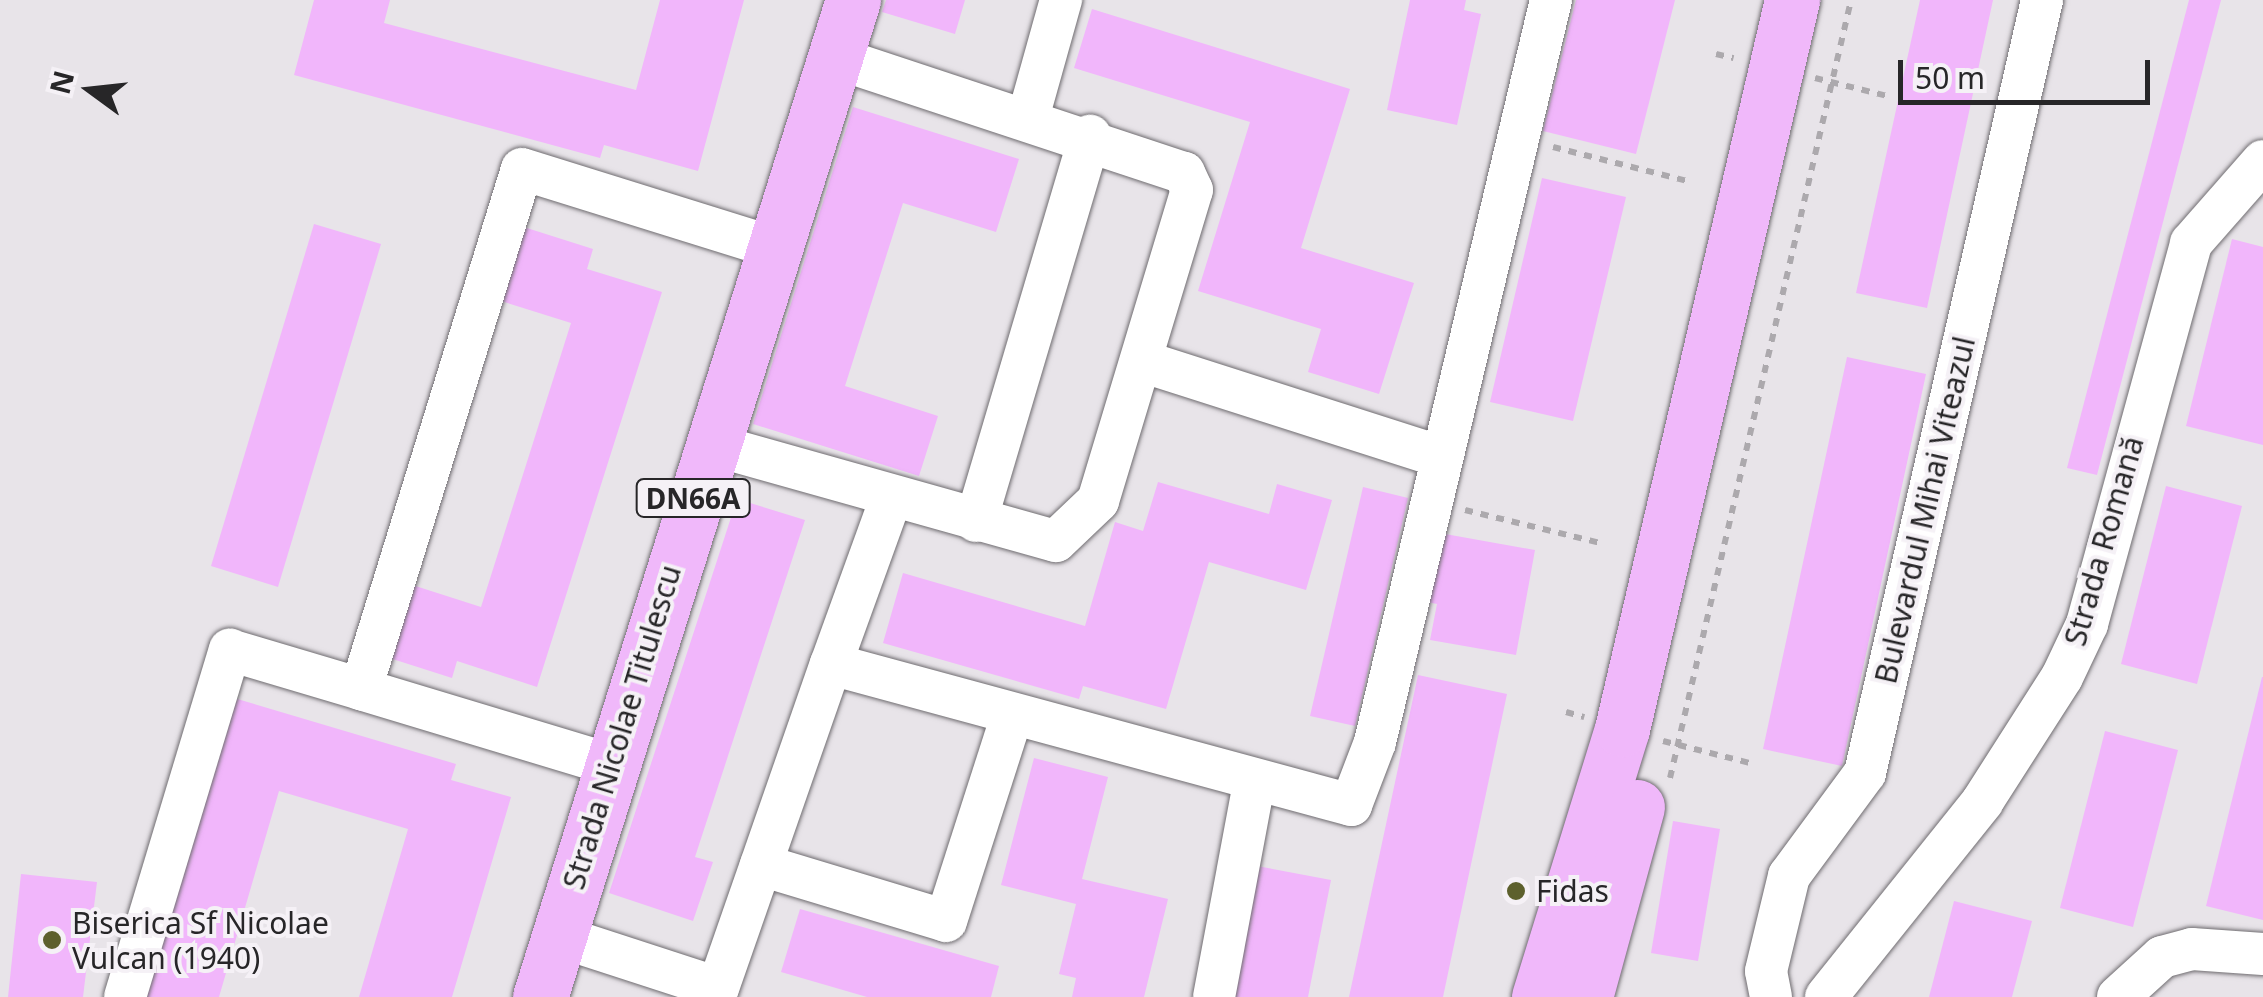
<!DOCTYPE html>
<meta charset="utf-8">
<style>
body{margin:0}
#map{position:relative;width:2263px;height:997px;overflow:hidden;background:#e8e4e9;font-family:"Noto Sans",sans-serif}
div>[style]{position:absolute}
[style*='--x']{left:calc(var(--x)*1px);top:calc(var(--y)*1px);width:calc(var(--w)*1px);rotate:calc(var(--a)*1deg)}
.building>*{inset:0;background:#f1b6fb}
.path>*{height:6px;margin-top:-3px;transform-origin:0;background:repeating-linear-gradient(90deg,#aca9ad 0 8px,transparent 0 16px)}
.roads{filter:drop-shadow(0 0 2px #6f6c70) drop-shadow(0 0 2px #6f6c70)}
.minor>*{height:42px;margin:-21px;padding:0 21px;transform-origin:21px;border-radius:21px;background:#fff}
.major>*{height:55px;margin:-27.5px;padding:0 27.5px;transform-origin:27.5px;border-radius:27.5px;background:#f0b8fa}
.dots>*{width:28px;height:28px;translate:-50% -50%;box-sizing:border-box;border:5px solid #f5f1f6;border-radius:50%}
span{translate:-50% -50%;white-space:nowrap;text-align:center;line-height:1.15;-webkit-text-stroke:8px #f5f1f6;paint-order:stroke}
.shield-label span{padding:2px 8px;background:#f5f1f6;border:2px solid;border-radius:8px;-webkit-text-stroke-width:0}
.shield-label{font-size:28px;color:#272628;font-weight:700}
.street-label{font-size:30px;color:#272628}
.poi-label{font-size:30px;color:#272628}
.left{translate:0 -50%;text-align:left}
.north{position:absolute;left:40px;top:40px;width:100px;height:100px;-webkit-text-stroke:8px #f5f1f6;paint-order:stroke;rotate:285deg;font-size:28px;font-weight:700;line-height:40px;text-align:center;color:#272628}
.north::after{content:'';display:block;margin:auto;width:35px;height:45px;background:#272628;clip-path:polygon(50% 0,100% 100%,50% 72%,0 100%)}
.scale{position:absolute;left:1898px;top:60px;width:252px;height:45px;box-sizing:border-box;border:5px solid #272628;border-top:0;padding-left:12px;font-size:30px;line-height:35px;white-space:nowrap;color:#272628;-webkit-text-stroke:8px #f5f1f6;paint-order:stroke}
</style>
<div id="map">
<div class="building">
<i style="clip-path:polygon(314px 0,390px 0,384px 23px,636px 90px,660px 0,744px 0,698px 171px,604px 145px,600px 158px,294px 75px)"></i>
<i style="clip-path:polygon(886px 0,965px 0,955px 34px,882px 12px)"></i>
<i style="clip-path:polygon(1410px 0,1466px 0,1464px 10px,1481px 14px,1457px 125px,1387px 110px)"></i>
<i style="clip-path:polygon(1576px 0,1675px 0,1636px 154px,1543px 131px)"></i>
<i style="clip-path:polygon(1920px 0,1993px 0,1927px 308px,1856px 293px)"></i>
<i style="clip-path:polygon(2189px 0,2221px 0,2097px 475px,2067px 468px)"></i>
<i style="clip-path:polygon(1092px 9px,1350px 89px,1301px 248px,1414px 283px,1379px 394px,1308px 372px,1321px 329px,1198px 291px,1250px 122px,1074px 68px)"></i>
<i style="clip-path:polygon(853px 107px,1019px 159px,996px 232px,903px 203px,845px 386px,938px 416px,919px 476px,753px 424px)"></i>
<i style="clip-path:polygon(1542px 178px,1626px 197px,1573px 421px,1490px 402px)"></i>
<i style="clip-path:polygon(508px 222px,593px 249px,587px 269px,662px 292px,537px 687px,457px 661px,452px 678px,380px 655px,403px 582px,481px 607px,571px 323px,485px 296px)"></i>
<i style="clip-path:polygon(314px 224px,381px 244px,278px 587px,211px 566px)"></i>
<i style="clip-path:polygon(2232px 239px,2263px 247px,2263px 445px,2186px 426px)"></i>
<i style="clip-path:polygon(1847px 357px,1926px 374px,1842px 766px,1763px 749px)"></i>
<i style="clip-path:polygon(1158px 482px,1269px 514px,1277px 484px,1332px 500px,1306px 590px,1209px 562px,1166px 709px,1083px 686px,1079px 699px,883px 643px,903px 573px,1085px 626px,1115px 522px,1143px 531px)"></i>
<i style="clip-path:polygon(2166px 486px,2242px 506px,2197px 684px,2121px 664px)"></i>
<i style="clip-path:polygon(1363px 487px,1408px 498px,1355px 726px,1310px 716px)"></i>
<i style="clip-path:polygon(737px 499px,805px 520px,695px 857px,713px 862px,693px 921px,609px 893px)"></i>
<i style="clip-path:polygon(1434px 532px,1535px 550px,1516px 655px,1430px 640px,1437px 604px,1422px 601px)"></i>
<i style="clip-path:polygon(1418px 675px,1507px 694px,1443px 997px,1349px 997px)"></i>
<i style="clip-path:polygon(2262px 677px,2263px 677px,2263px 920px,2206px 906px)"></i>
<i style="clip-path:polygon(234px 698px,456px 764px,451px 780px,511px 797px,452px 997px,359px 997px,408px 829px,279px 791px,219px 997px,145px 997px)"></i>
<i style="clip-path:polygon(2105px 731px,2178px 750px,2133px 927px,2060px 908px)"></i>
<i style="clip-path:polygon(1034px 758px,1108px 777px,1082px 879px,1168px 899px,1144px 997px,1072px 997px,1076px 978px,1059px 974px,1076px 904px,1001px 885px)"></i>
<i style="clip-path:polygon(1673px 821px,1720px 829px,1698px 961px,1651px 953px)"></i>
<i style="clip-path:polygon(1257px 866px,1331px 880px,1308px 997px,1232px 997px)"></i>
<i style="clip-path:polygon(21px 874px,97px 882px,83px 997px,8px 997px)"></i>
<i style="clip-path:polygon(1954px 901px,2032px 921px,2012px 997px,1929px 997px)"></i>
<i style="clip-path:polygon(800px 909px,999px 966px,991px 997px,867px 997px,781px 972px)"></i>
</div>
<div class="path">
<i style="--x:1716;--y:54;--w:18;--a:13"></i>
<i style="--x:1815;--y:78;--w:74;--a:14"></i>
<i style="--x:1553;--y:147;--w:138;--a:14.2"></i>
<i style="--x:1465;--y:510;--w:143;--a:13.7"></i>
<i style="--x:1566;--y:712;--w:19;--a:16"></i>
<i style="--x:1663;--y:741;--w:94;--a:14.2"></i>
<i style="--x:1670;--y:778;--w:799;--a:-76.9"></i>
</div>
<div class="roads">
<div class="minor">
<i style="--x:1028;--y:118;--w:123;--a:-74.4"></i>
<i style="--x:1141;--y:361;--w:315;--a:17.7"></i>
<i style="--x:710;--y:444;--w:359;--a:15.7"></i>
<i style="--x:1056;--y:541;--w:58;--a:-43.6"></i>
<i style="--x:1098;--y:501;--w:325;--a:-73.2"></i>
<i style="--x:1192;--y:190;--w:19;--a:-115"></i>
<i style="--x:1184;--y:173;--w:369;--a:-161.7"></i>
<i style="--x:976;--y:521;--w:402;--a:-73.5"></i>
<i style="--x:831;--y:664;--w:177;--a:-70.1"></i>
<i style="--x:609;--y:764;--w:259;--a:-163.2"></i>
<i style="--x:361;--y:689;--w:544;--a:-72.8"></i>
<i style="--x:522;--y:169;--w:263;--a:17.3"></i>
<i style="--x:761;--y:865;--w:193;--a:16.8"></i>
<i style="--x:946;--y:921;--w:215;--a:-72.2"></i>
<i style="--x:558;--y:936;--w:168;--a:18"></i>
<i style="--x:718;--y:988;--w:343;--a:-70.8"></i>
<i style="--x:831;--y:664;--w:539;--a:15.17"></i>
<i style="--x:1351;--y:805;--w:67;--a:-69.1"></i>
<i style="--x:1375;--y:742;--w:763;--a:-76.66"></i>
<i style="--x:125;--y:997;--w:363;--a:-73.2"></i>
<i style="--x:230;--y:650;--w:137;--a:16.6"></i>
<i style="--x:1214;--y:997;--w:217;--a:-79.4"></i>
<i style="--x:1771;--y:997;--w:26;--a:-101"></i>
<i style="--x:1766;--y:971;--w:98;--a:-76.4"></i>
<i style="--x:1789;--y:876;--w:128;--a:-53.6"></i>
<i style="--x:1865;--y:773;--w:793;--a:-77.1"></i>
<i style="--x:1826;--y:997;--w:250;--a:-51.3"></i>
<i style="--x:1982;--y:802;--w:148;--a:-57.4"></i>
<i style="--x:2062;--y:677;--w:59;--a:-64.7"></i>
<i style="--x:2087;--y:624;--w:395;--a:-74.7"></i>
<i style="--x:2191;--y:243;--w:109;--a:-48.7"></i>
<i style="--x:2118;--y:997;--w:59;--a:-42.3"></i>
<i style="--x:2162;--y:957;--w:31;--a:-15"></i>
<i style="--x:2192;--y:949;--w:71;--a:4"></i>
</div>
<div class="major">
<i style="--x:540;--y:997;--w:1045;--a:-72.57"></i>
<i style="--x:1539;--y:997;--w:281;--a:-72.8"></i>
<i style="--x:1622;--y:729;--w:749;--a:-76.87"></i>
<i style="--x:1585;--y:997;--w:197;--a:-74.7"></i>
</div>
</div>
<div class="dots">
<i style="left:1516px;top:891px;background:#5d602d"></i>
<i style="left:52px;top:940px;background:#5d602d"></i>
</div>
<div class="shield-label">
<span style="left:693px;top:498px">DN66A</span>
</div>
<div class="street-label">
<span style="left:1925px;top:510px;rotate:-77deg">Bulevardul Mihai Viteazul</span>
<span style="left:2104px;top:541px;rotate:-74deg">Strada Romană</span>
<span style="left:622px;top:727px;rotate:-73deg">Strada Nicolae Titulescu</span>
</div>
<div class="poi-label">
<span class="left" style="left:1536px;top:891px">Fidas</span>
<span class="left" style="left:72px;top:940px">Biserica Sf Nicolae<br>Vulcan (1940)</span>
</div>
<div class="north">N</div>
<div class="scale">50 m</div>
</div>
